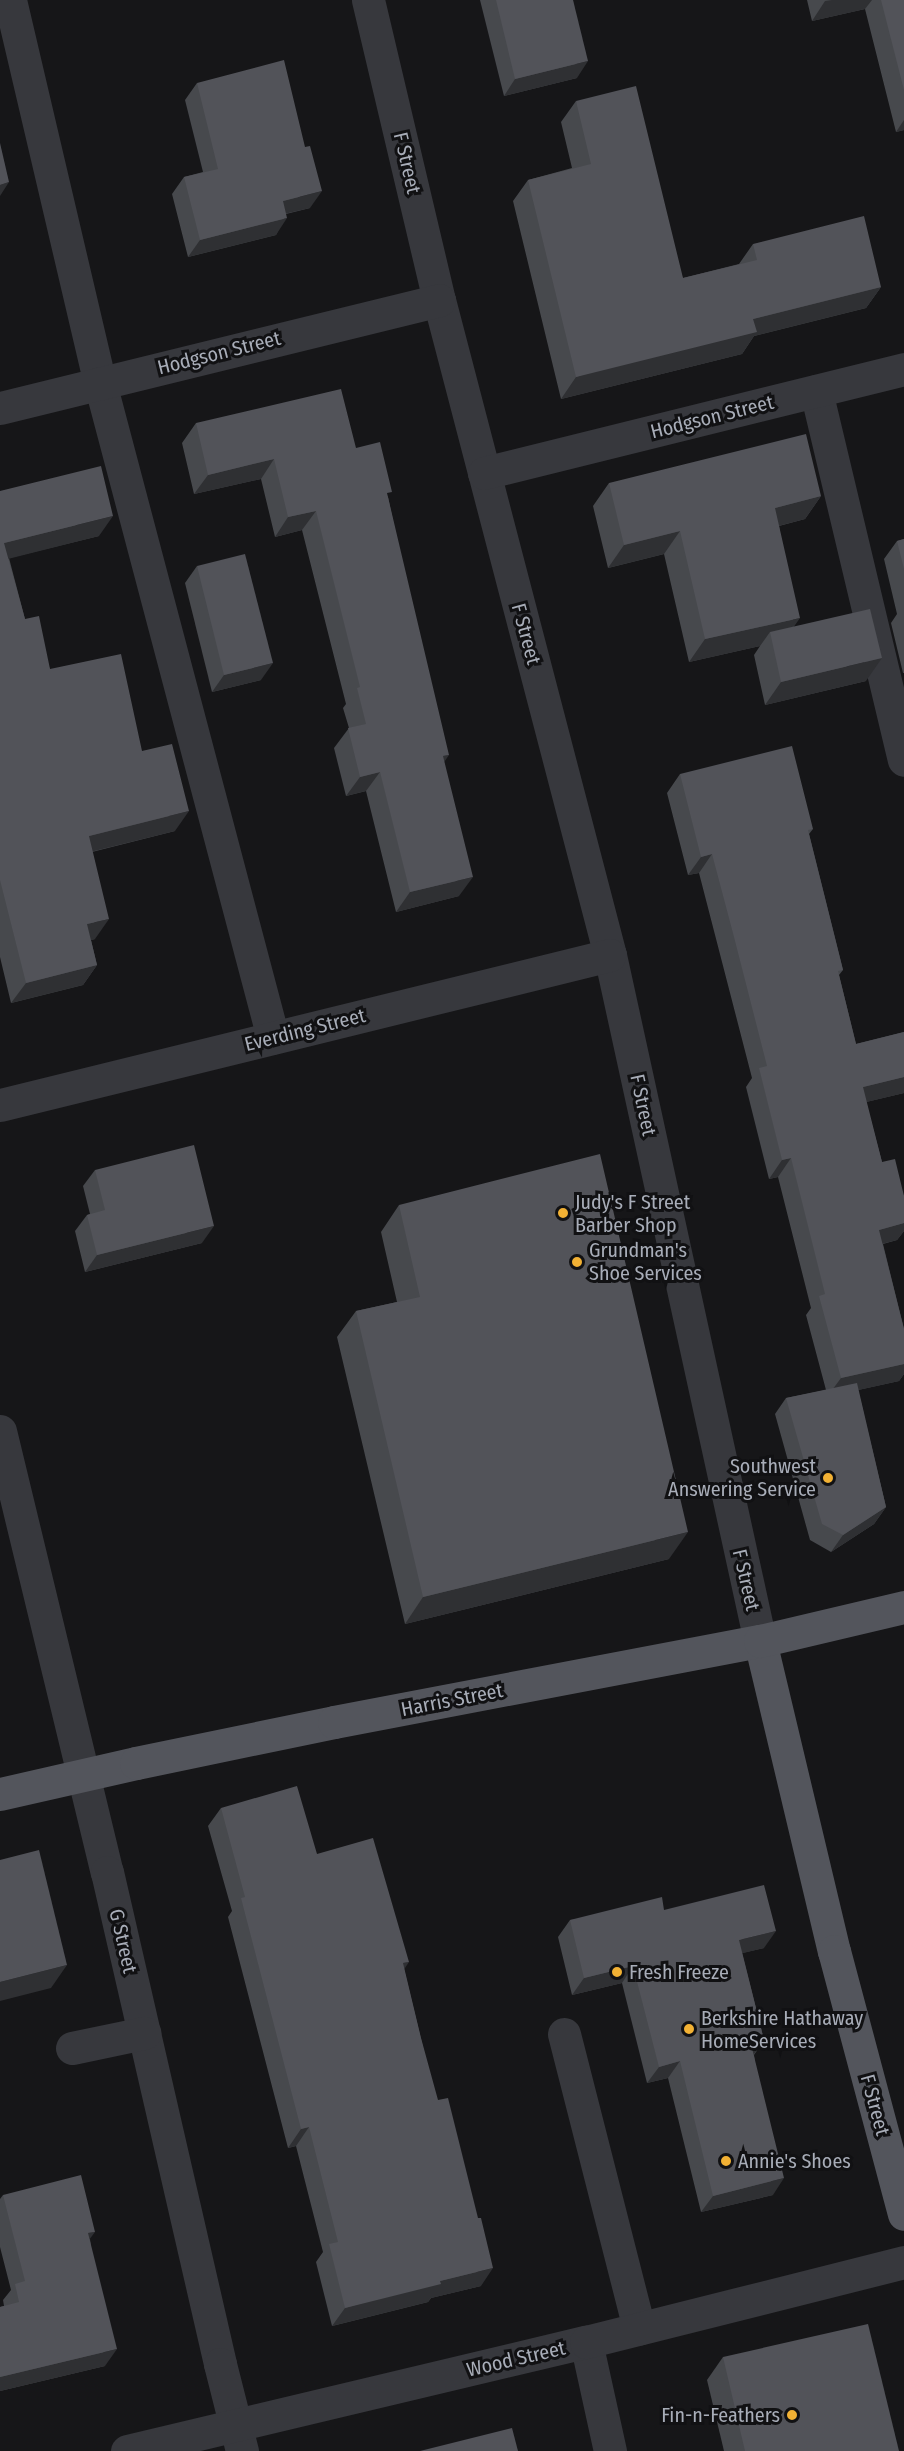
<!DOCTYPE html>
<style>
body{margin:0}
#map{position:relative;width:904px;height:2451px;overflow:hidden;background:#161618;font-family:"Fira Sans Condensed",sans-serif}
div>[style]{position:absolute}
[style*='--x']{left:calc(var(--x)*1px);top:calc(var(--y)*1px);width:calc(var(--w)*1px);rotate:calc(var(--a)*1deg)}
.minor>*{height:33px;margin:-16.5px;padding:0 16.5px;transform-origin:16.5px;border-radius:16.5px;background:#37383d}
.major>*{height:33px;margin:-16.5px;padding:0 16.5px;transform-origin:16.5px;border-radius:16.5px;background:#53555c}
.wall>*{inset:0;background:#47494d}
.shaded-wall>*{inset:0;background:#2f3033}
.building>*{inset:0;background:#525359}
.dots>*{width:16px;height:16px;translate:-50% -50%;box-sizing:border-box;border:3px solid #111113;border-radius:50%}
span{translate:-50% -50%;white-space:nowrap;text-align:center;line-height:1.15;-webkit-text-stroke:6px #111113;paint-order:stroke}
.street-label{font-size:20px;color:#a8adb8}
.poi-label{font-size:20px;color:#a8adb8}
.left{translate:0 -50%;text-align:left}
.right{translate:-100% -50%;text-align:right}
</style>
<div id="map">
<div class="minor">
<i style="--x:10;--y:0;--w:393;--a:76.8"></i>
<i style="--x:100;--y:383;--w:677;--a:75.2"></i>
<i style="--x:368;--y:0;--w:308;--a:76.7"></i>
<i style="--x:439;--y:300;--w:677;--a:75.37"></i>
<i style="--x:610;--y:955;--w:702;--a:77.67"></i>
<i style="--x:816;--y:391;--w:379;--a:76.6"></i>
<i style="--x:0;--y:408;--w:452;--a:-13.8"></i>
<i style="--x:484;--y:473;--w:433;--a:-13.9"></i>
<i style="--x:0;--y:1105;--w:628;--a:-13.82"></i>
<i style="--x:0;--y:1431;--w:454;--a:76.4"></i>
<i style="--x:107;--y:1872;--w:505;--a:77.06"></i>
<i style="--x:220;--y:2364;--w:90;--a:75.8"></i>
<i style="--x:564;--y:2034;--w:304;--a:75.7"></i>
<i style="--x:72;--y:2048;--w:74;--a:-11.8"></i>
<i style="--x:586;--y:2342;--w:112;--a:77.6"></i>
<i style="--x:127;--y:2451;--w:472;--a:-13.4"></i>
<i style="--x:586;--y:2342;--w:328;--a:-14.1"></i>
</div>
<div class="major">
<i style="--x:760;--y:1641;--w:319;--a:76.6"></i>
<i style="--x:834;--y:1951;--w:272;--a:75.1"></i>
<i style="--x:0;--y:1794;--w:139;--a:-12.8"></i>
<i style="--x:136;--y:1763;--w:202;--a:-11.7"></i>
<i style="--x:334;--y:1722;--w:434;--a:-10.8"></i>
<i style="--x:760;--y:1641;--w:148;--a:-13.3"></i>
</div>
<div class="wall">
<i style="clip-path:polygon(480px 0,573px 0,577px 78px,504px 96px)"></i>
<i style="clip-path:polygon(807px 0,904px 0,904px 130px,896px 132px,865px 9px,812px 21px)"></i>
<i style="clip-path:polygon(197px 83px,310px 208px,286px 214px,276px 235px,188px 257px,172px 194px,184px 177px,203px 172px,185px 100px)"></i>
<i style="clip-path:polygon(576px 101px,683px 278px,739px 264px,753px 244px,881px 287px,866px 308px,754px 336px,742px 354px,561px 399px,513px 201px,528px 180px,572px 168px,561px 122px)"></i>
<i style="clip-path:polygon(196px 423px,356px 448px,388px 497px,444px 762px,459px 896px,396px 912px,366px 791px,346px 796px,334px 748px,349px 728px,343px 708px,346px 704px,302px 530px,275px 537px,261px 479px,194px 494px,182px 443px)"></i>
<i style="clip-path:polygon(609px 483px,821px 496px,805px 519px,779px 526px,794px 627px,866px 681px,765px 705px,754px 655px,760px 646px,689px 662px,664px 554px,608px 568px,593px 506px)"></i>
<i style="clip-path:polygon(0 491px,99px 536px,9px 558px,25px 619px,50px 669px,142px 751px,175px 831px,92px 852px,95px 939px,91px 940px,97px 965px,83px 985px,11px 1003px,0 957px)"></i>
<i style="clip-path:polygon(904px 539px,904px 673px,903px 673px,891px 623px,897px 614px,884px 559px,897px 541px)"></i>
<i style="clip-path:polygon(197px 566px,261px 680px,212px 692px,185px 583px)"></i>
<i style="clip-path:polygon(680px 774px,813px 829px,809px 834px,843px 970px,839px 975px,856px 1044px,904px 1032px,904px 1093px,866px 1102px,882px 1162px,904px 1196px,904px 1231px,897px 1240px,883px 1244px,904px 1329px,904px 1374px,899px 1381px,858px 1390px,886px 1507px,874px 1524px,831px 1552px,810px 1540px,775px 1414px,786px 1398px,826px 1390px,806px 1315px,811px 1308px,778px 1177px,769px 1179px,746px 1087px,752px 1078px,699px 873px,688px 875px,667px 793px)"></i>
<i style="clip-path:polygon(95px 1170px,202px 1243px,85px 1272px,75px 1231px,87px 1215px,90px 1214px,83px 1186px)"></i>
<i style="clip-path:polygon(399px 1205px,669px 1559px,405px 1624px,337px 1337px,356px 1311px,397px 1302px,381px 1232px)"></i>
<i style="clip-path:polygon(221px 1808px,317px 1854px,404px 1969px,481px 2286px,431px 2298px,428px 2302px,332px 2326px,316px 2262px,323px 2252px,296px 2146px,288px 2148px,228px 1917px,232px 1911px,208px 1826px)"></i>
<i style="clip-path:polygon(664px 1910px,764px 1948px,742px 1953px,764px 2040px,754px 2055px,773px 2195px,701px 2212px,668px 2078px,647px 2083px,622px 1983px,572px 1995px,558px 1937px,570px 1920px)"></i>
<i style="clip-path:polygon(3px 2195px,90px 2239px,105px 2366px,0 2391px,0 2307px,4px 2306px,3px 2300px,11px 2290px,0 2247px,0 2199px)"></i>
<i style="clip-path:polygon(723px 2357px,899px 2451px,724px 2451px,707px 2380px)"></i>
</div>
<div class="shaded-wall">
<i style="clip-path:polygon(832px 0,872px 0,865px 9px,812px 21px,825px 1px)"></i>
<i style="clip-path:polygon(588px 61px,577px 78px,504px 96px,515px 79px)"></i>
<i style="clip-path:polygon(904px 120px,904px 130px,896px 132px)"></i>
<i style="clip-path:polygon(9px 182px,0 196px,0 185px)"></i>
<i style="clip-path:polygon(322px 191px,310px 208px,271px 217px,283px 201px)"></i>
<i style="clip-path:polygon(287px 218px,276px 235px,188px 257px,200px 240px)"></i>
<i style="clip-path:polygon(881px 287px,866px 308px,754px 336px,742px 354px,561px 399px,576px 377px,753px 319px)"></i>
<i style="clip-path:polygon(274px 459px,261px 479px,194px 494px,208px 475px)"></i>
<i style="clip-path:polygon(821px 496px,805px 519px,759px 531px,775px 508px)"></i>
<i style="clip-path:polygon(316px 511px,302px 530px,275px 537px,288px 517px)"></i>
<i style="clip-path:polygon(113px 516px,99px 536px,0 561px,4px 543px)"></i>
<i style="clip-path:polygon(680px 531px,664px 554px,608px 568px,624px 545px)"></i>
<i style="clip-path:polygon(800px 618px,784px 641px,770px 632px,760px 646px,689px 662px,705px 639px)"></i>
<i style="clip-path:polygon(882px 658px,866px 681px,765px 705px,781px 682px)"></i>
<i style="clip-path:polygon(273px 663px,261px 680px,212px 692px,224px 675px)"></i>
<i style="clip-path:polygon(449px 755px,436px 774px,443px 756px)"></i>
<i style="clip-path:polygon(380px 772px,366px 791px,346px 796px,360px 777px)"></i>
<i style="clip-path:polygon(189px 811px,175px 831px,74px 856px,89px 836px)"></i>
<i style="clip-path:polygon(712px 854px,699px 873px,688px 875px,701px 857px)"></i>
<i style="clip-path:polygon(473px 877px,459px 896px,396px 912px,410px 892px)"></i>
<i style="clip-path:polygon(109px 919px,95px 939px,73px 945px,87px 924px)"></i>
<i style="clip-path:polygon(97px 965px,83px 985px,11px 1003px,26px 983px)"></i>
<i style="clip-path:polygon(904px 1077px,904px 1093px,850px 1106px,863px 1087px)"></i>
<i style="clip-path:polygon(791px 1158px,778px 1177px,769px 1179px,782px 1160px)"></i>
<i style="clip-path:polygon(904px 1223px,904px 1231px,897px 1240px,866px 1248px,879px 1230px)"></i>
<i style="clip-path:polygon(214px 1226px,202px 1243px,85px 1272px,97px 1255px)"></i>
<i style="clip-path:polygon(904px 1364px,904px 1374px,899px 1381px,827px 1397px,841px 1378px)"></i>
<i style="clip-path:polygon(886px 1507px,874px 1524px,831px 1552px,843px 1535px)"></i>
<i style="clip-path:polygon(688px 1532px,669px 1559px,405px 1624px,423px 1597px)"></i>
<i style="clip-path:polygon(776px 1931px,764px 1948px,727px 1957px,739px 1940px)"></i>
<i style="clip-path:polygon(409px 1962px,397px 1980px,403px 1963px)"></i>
<i style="clip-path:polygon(67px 1965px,51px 1988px,0 2001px,0 1982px)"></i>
<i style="clip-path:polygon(633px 1966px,622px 1983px,572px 1995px,584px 1978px)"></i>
<i style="clip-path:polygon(764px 2040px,752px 2057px,751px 2044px)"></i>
<i style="clip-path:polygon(680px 2061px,668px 2078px,647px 2083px,659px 2067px)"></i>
<i style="clip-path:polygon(309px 2127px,296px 2146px,288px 2148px,301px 2129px)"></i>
<i style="clip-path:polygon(784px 2178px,773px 2195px,701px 2212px,713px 2196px)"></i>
<i style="clip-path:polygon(95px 2232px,83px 2248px,88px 2233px)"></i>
<i style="clip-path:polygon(493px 2268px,481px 2286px,431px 2298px,428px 2302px,332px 2326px,345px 2308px,440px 2281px)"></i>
<i style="clip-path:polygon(117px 2349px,105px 2366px,0 2391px,0 2377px)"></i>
</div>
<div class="building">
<i style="clip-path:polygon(496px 0,573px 0,588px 61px,515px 79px)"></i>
<i style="clip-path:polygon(881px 0,904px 0,904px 90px)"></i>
<i style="clip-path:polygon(284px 60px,305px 147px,310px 146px,322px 191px,283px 201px,287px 218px,200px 240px,184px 177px,218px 169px,197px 83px)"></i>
<i style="clip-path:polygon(636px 86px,683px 278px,757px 260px,753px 244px,864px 216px,881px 287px,753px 319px,757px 332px,576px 377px,528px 180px,591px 164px,576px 101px)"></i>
<i style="clip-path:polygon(0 143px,9px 182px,0 185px)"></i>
<i style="clip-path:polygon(341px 389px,356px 448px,380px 442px,392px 492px,387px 493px,449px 755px,443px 756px,473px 877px,410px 892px,380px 772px,360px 777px,348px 728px,366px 724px,357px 688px,360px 687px,316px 511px,288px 517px,274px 459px,208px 475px,196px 423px)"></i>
<i style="clip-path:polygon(806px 434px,821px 496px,775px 508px,800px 618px,705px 639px,680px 531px,624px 545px,609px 483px)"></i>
<i style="clip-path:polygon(101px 466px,113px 516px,4px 543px,25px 619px,39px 616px,50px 669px,121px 654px,142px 751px,172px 744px,189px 811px,89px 836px,109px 919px,87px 924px,97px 965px,26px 983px,0 880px,0 491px)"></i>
<i style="clip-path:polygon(904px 539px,904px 569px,897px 541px)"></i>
<i style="clip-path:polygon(245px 554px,273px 663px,224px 675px,197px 566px)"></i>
<i style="clip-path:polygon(870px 609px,882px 658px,781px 682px,770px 632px)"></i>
<i style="clip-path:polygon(792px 746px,813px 829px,808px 830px,843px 970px,838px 971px,856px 1044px,904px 1032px,904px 1077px,863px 1087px,882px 1162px,895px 1159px,904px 1196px,904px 1223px,879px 1230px,904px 1329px,904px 1364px,841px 1378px,819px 1296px,825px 1294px,791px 1158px,782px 1160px,759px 1068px,767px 1066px,734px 937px,712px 854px,701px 857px,680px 774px)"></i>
<i style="clip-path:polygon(194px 1145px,214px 1226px,97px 1255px,87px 1215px,105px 1210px,95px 1170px)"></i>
<i style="clip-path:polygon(600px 1154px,688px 1532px,423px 1597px,356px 1311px,420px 1297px,399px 1205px)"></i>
<i style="clip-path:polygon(857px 1383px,886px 1507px,843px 1535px,822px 1524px,786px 1398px)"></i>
<i style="clip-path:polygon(297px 1786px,317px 1854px,373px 1838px,409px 1962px,403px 1963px,421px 2038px,438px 2100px,448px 2098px,478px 2218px,481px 2218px,493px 2268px,440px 2281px,441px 2284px,345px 2308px,329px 2244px,338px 2242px,309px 2127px,301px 2129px,241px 1898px,245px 1897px,221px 1808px)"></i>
<i style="clip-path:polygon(39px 1850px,67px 1965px,0 1982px,0 1860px)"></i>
<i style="clip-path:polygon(764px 1885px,776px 1931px,739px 1940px,764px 2040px,751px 2044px,784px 2178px,713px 2196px,680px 2061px,659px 2067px,633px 1966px,584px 1978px,570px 1920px,662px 1897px,664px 1910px)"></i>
<i style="clip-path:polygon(81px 2175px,95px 2232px,88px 2233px,117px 2349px,0 2377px,0 2307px,19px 2302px,15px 2284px,25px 2281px,3px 2195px)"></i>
<i style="clip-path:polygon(868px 2324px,899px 2451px,745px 2451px,723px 2357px)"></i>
<i style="clip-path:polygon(512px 2428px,518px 2451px,420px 2451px)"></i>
</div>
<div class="dots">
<i style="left:563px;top:1213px;background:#f2b134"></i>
<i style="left:577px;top:1262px;background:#f2b134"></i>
<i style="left:828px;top:1478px;background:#f2b134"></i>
<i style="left:617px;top:1972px;background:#f2b134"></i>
<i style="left:689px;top:2029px;background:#f2b134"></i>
<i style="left:726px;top:2161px;background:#f2b134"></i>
<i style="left:792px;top:2415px;background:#f2b134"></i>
</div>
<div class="street-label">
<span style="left:407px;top:163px;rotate:77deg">F Street</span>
<span style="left:219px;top:353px;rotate:-14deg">Hodgson Street</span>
<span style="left:712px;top:417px;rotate:-14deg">Hodgson Street</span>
<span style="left:526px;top:634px;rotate:75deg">F Street</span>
<span style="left:305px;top:1030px;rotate:-14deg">Everding Street</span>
<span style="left:643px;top:1105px;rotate:78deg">F Street</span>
<span style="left:746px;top:1580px;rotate:77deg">F Street</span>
<span style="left:452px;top:1700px;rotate:-11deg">Harris Street</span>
<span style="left:123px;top:1941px;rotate:77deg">G Street</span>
<span style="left:875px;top:2105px;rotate:75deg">F Street</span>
<span style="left:516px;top:2359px;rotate:-13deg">Wood Street</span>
</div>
<div class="poi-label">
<span class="left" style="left:575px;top:1214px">Judy's F Street<br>Barber Shop</span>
<span class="left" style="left:589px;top:1262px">Grundman's<br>Shoe Services</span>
<span class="right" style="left:816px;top:1478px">Southwest<br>Answering Service</span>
<span class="left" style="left:629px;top:1972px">Fresh Freeze</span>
<span class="left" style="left:701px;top:2030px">Berkshire Hathaway<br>HomeServices</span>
<span class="left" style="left:738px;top:2161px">Annie's Shoes</span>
<span class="right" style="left:780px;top:2415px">Fin-n-Feathers</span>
</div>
</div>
